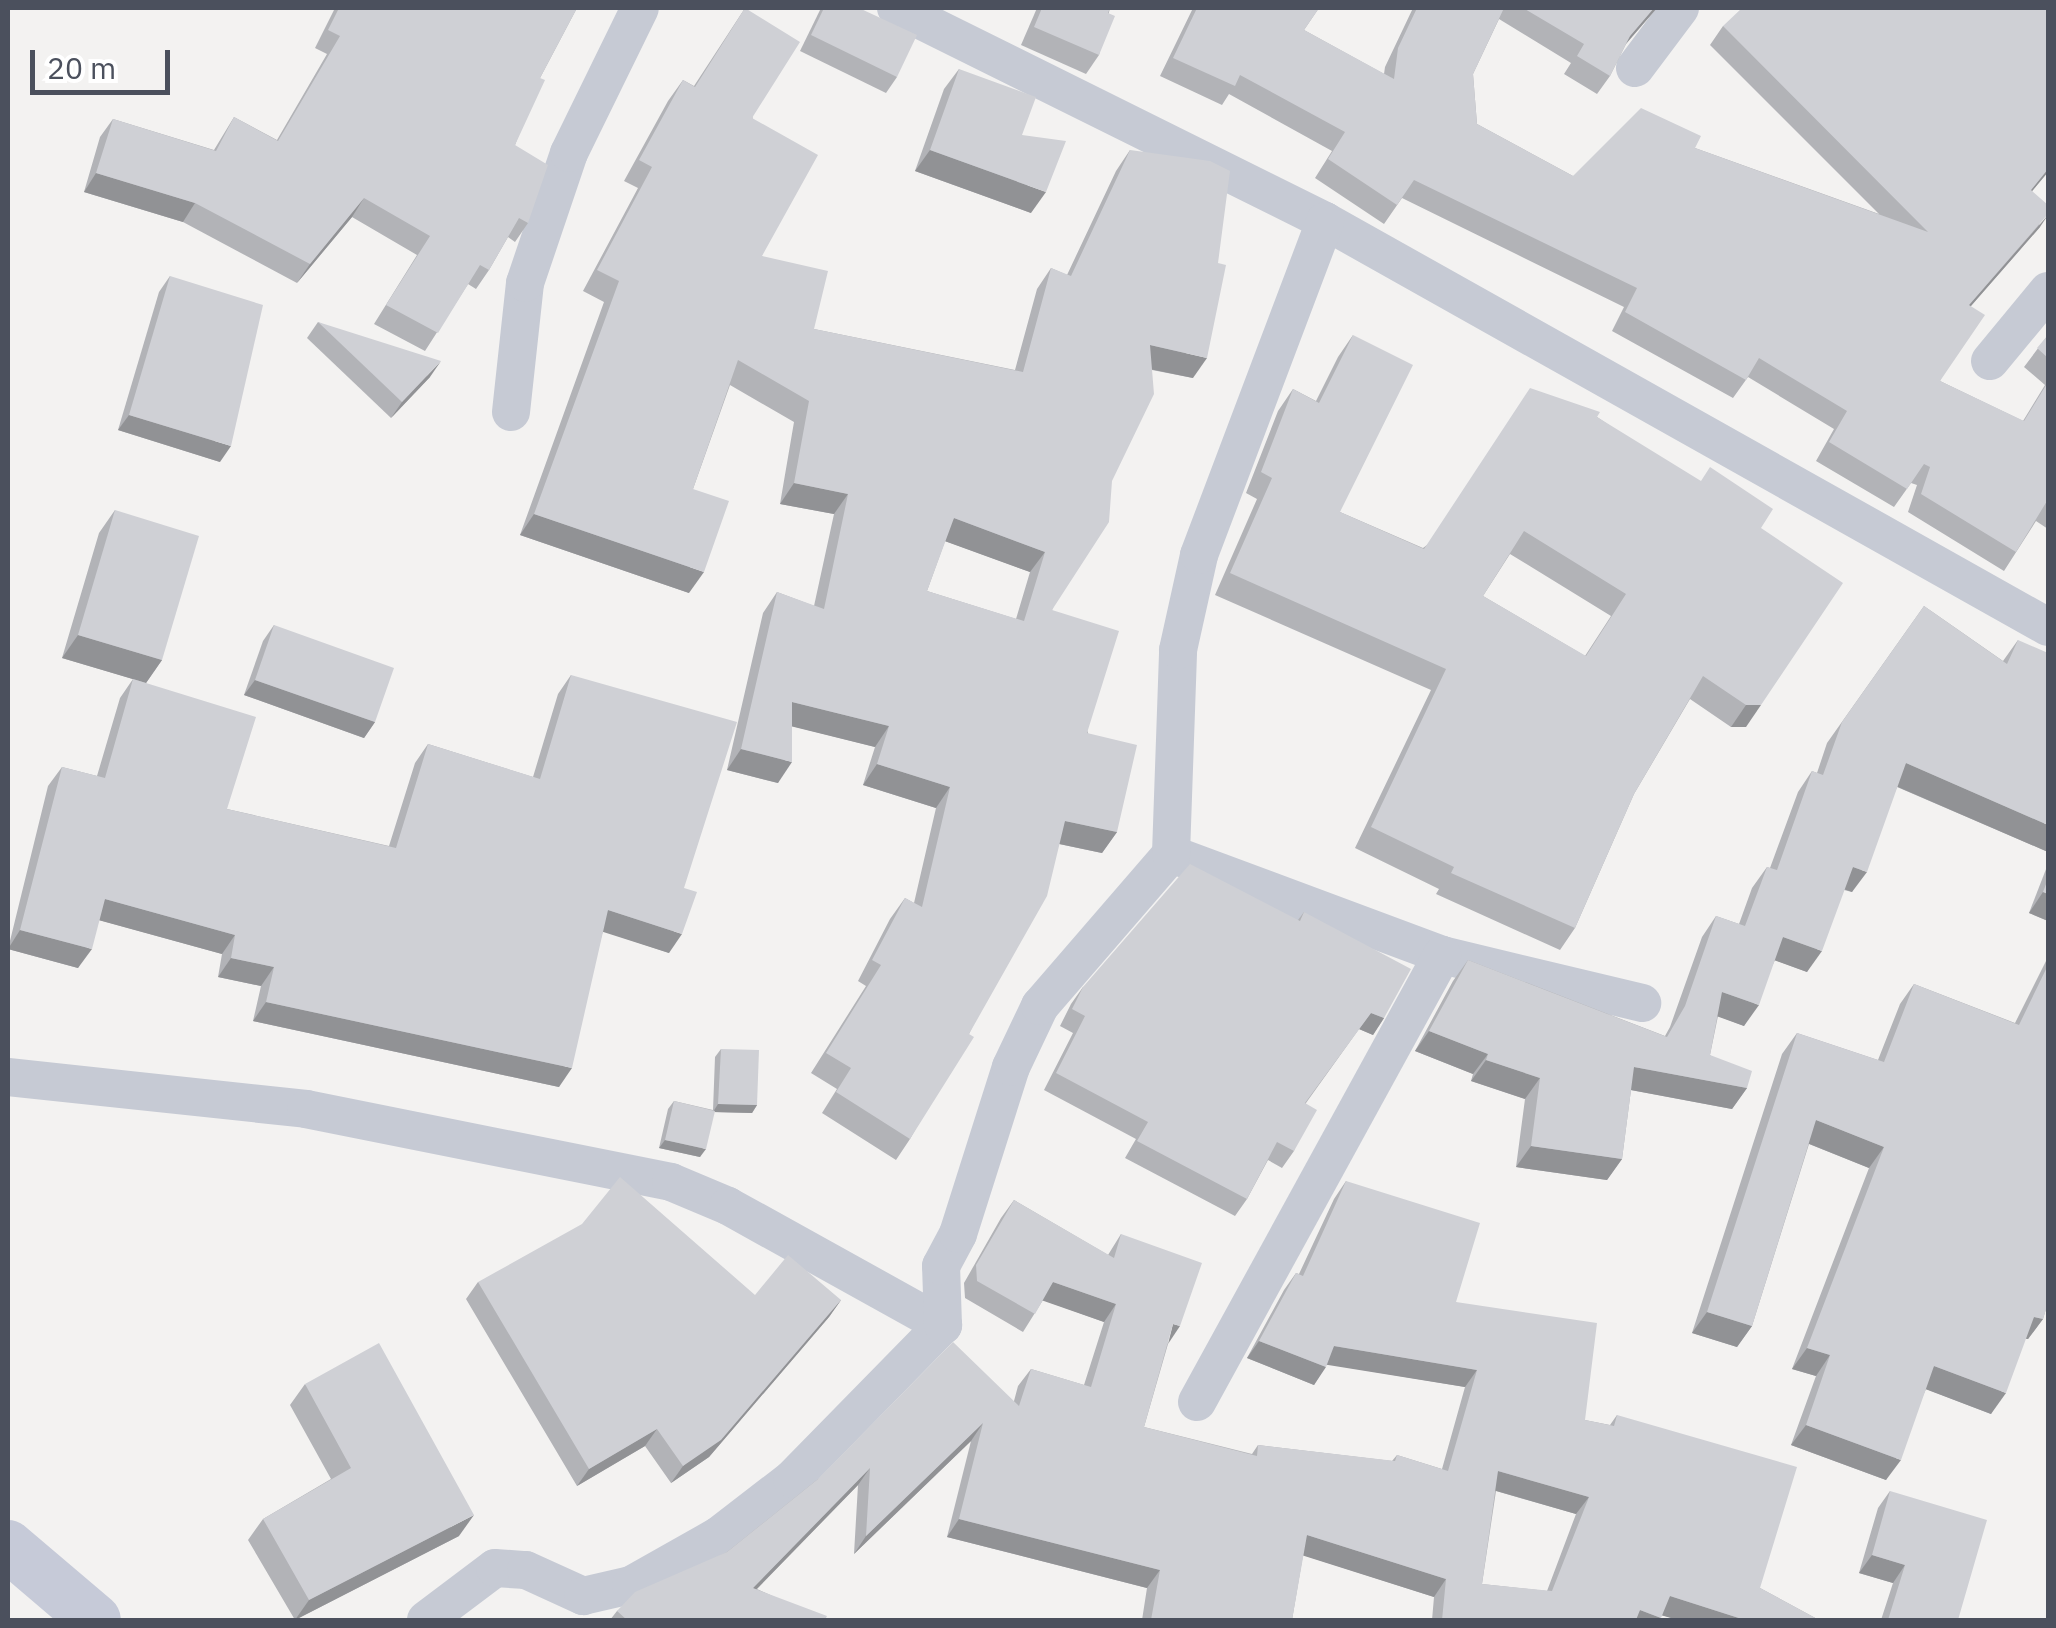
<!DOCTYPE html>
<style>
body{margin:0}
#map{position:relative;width:2056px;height:1628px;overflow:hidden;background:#f3f2f1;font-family:"IBM Plex Sans",sans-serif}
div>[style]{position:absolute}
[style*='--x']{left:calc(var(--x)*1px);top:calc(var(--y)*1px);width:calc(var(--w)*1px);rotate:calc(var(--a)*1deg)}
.street>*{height:38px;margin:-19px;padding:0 19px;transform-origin:19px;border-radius:19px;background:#c6cad4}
.secondary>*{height:52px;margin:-26px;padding:0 26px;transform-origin:26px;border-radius:26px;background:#c6cad8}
.wall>*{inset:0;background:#b2b3b7}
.shaded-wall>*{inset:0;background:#919295}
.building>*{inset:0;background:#cfd0d5}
span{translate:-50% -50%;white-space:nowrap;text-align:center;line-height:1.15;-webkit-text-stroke:8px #fff;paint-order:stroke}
.frame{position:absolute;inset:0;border:10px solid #4b505d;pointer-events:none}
.scale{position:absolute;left:30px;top:50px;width:140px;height:45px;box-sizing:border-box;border:5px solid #4b505d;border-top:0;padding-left:12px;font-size:30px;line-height:35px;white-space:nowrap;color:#4b505d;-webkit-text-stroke:8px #fff;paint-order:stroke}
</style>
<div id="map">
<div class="street">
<i style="--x:896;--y:8;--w:479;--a:26.4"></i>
<i style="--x:1325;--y:221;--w:829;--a:29.32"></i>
<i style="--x:1635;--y:68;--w:75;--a:-53.1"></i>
<i style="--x:1990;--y:361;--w:91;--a:-50.4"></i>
<i style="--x:511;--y:412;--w:130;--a:-83.8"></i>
<i style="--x:525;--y:283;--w:137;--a:-71.3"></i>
<i style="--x:569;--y:153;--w:161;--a:-63.9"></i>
<i style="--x:1171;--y:854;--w:289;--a:20.4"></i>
<i style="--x:1442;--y:955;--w:206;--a:13.5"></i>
<i style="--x:8;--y:1077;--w:300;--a:6.1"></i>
<i style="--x:306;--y:1109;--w:372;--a:11.3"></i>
<i style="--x:671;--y:1182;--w:62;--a:22.8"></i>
<i style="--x:728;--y:1206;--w:246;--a:29"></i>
<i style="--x:1197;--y:1402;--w:510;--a:-61.27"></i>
<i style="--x:426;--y:1620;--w:86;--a:-37"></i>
<i style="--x:495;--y:1568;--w:31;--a:4"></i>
<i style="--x:526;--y:1570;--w:63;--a:24.5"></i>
<i style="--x:583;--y:1596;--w:49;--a:-12.9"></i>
<i style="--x:631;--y:1585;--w:100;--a:-29.4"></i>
<i style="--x:718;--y:1536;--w:93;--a:-37.6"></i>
<i style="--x:792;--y:1479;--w:216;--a:-45.6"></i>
<i style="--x:943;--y:1325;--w:59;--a:-91.9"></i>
<i style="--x:941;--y:1266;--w:36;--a:-62"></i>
<i style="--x:958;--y:1234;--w:175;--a:-72.4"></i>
<i style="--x:1011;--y:1067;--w:68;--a:-64.6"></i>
<i style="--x:1040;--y:1006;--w:201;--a:-49.2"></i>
<i style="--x:1171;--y:854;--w:204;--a:-88"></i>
<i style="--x:1178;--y:650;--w:97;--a:-77.5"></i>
<i style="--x:1199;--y:555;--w:357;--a:-69.3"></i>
</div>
<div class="secondary">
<i style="--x:8;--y:1546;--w:114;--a:40.4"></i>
</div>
<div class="wall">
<i style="clip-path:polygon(335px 8px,577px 8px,540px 78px,515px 145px,528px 223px,515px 242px,508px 237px,489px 270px,476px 289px,468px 284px,425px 351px,374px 324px,417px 255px,352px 217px,297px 283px,183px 222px,84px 192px,100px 137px,113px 119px,214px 150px,234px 117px,277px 140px,327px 54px,315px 48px)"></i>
<i style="clip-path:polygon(evenodd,745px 8px,762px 256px,814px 329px,1015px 370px,1037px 289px,1051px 268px,1067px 275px,1116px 171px,1130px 150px,1193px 378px,1152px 370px,1052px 610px,1117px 832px,1102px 853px,1059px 844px,969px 1034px,910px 1139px,896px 1160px,822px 1113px,837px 1089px,811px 1073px,866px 986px,858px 981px,890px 919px,905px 898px,914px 903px,936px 808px,863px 785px,875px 747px,792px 726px,778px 783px,727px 770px,763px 613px,777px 592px,814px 606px,834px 514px,780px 504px,794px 422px,730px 385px,693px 489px,689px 593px,520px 535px,604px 302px,583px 291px,638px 188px,624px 181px,668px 101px,683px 80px,694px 86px,745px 8px,945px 541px,1030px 572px,1016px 619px,927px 591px,945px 541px)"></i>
<i style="clip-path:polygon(821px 8px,859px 8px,897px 77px,886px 93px,800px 51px)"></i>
<i style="clip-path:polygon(1037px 8px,1110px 8px,1099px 55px,1086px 74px,1021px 45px)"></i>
<i style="clip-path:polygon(1193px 8px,1319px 8px,1304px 30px,1384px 74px,1385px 67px,1413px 8px,1657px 8px,1626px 44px,1610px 76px,1597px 94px,1564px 74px,1571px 63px,1499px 19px,1473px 74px,1477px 124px,1573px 176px,1695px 148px,1879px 214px,1710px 45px,1723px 26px,2048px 8px,2048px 172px,2032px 191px,2040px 227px,1971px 306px,1940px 381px,2023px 421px,2045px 385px,2024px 367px,2048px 335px,2048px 529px,2036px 521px,2004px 571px,1908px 512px,1917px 485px,1911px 483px,1894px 507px,1816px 461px,1834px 429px,1748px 377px,1733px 398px,1612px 331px,1624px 307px,1402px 198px,1384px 224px,1315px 178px,1332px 151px,1229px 94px,1222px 105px,1160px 76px)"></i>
<i style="clip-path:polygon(959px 69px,1022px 135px,1031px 213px,915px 171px,944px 89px)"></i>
<i style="clip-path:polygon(170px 276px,220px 462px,118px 430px,159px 292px)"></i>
<i style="clip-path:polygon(318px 322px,430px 377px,391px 418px,307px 338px)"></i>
<i style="clip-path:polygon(evenodd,1353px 335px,1340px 512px,1423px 548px,1597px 417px,1761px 528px,1746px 727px,1731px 727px,1690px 699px,1634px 794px,1575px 928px,1560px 950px,1436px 894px,1439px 889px,1355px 848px,1431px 690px,1215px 595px,1257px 499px,1246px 493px,1278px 411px,1293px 389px,1316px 401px,1338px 357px,1353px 335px,1510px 554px,1611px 616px,1585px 656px,1483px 596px,1510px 554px)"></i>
<i style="clip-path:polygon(115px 510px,162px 660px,146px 683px,227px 809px,389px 846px,415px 763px,428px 744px,533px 777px,558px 694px,571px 675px,684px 888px,669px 953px,603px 931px,559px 1087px,253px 1021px,261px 986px,218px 977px,222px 954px,99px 920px,78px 968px,8px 949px,48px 786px,62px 767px,97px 776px,120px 698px,133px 679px,62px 658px,99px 533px)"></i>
<i style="clip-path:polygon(1924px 606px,2003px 661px,2018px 640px,2048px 852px,1897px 787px,1852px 892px,1844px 890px,1807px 972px,1775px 960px,1744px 1026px,1718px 1016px,1710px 1055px,1747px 1088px,1732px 1109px,1631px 1090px,1622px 1159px,1607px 1180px,1516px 1167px,1525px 1099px,1471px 1081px,1473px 1074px,1415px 1051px,1453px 981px,1468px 960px,1665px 1036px,1670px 1027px,1702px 937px,1716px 916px,1739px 924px,1752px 888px,1767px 867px,1770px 868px,1798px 792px,1812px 771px,1817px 773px,1827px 743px)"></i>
<i style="clip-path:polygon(274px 625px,375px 722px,364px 738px,244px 695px,263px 641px)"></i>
<i style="clip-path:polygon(2048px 864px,2048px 921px,2029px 913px)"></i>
<i style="clip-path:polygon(1304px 912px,1384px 1018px,1373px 1035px,1359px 1029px,1306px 1103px,1294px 1151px,1282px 1168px,1268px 1160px,1247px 1199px,1235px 1216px,1125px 1158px,1136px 1139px,1044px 1090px,1073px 1033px,1060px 1026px,1071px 1004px,1083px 987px,1298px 920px)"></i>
<i style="clip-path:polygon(2048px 957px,2048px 1309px,2046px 1309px,2043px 1319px,2028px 1339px,2025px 1339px,1991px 1414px,1926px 1389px,1886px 1480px,1791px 1445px,1816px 1376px,1792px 1369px,1869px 1168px,1809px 1144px,1752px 1326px,1737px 1347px,1692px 1333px,1782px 1054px,1797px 1033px,1878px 1060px,1900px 1004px,1914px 984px,2015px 1023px)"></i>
<i style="clip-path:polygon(721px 1049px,757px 1105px,752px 1113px,714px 1112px,700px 1157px,659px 1148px,668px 1109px,674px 1101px,713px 1110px,715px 1057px)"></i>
<i style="clip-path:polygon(evenodd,1346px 1181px,1456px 1302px,1585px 1420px,1610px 1425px,1617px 1415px,1760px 1588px,1819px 1620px,1678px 1620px,1662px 1615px,1659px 1620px,1432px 1620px,1434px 1597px,1303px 1555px,1292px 1620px,1142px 1620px,1147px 1588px,947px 1537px,971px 1441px,854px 1554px,858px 1485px,757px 1589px,825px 1620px,610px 1620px,617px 1611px,727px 1552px,818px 1479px,1014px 1401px,1018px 1386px,1031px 1369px,1084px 1385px,1104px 1322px,1043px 1300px,1023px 1332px,965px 1298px,964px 1283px,1001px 1218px,1014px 1200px,1108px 1255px,1121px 1234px,1168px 1344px,1144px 1427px,1252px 1454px,1258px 1445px,1392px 1461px,1397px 1455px,1442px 1469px,1465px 1387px,1327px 1364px,1314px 1385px,1247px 1358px,1284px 1290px,1296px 1273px,1299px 1274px,1334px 1199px,1346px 1181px,1496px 1491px,1576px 1514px,1547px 1591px,1482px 1584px,1496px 1491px)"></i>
<i style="clip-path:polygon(478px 1282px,755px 1295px,841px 1300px,829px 1317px,709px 1457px,671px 1483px,645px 1446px,577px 1486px,466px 1299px)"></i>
<i style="clip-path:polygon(305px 1384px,459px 1536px,295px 1620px,248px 1540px,263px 1519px,331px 1479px,290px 1405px)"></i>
<i style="clip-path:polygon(1890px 1491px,1958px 1620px,1881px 1620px,1893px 1583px,1859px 1573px,1878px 1508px)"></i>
</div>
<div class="shaded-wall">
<i style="clip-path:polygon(1654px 8px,1657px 8px,1617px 54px,1630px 36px)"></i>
<i style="clip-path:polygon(930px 150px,1046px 192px,1031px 213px,915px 171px)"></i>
<i style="clip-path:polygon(2048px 169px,2048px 172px,2018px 208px,2031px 190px)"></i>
<i style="clip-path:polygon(96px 173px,195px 203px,183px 222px,84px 192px)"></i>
<i style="clip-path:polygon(364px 198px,352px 217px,297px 283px,310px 264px)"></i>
<i style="clip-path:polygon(2048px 215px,2040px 227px,1956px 323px,1969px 305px)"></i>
<i style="clip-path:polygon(1150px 345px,1207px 358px,1193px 378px,1135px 366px)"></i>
<i style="clip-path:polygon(441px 361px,430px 377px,391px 418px,402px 402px)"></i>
<i style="clip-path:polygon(129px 415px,231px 446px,220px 462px,118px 430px)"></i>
<i style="clip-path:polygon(794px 483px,848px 494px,834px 514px,780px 504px)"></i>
<i style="clip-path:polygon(534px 514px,704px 572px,689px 593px,520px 535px)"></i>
<i style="clip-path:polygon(954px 518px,1045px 552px,1030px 572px,939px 539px)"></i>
<i style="clip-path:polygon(78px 635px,162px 660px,146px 683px,62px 658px)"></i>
<i style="clip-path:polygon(255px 680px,375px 722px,364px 738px,244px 695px)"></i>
<i style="clip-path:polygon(792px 702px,889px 726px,875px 747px,778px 723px)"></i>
<i style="clip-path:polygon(1746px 705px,1761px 705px,1746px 727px,1731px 727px)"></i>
<i style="clip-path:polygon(741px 749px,792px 762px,778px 783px,727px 770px)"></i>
<i style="clip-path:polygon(1906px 763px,2048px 825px,2048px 852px,1891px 784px)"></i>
<i style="clip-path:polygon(877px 764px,950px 787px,936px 808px,863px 785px)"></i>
<i style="clip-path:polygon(1065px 821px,1117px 832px,1102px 853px,1050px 842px)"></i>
<i style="clip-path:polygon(1853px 867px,1867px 872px,1852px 892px,1838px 887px)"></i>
<i style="clip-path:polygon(2043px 892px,2048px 894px,2048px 921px,2029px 913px)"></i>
<i style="clip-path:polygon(105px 899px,235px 935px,222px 954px,91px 918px)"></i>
<i style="clip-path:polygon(608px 910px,682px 934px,669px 953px,594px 929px)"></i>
<i style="clip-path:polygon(20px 930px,92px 949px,78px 968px,8px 949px)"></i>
<i style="clip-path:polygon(1783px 937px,1822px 951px,1807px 972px,1768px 958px)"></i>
<i style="clip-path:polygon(231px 958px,274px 967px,261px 986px,218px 977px)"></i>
<i style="clip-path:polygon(1722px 992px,1759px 1005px,1744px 1026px,1708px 1013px)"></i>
<i style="clip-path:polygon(266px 1002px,572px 1068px,559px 1087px,253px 1021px)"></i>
<i style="clip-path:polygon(1371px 1013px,1384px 1018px,1373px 1035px,1359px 1029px)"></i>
<i style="clip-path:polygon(1429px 1031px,1488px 1054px,1473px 1074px,1415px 1051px)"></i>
<i style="clip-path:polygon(1486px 1060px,1540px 1078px,1525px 1099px,1471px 1081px)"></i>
<i style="clip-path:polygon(1634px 1067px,1747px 1088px,1732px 1109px,1620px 1088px)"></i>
<i style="clip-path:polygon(718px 1104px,757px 1105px,752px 1113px,713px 1112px)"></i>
<i style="clip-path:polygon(1816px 1120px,1884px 1147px,1869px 1168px,1802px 1141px)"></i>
<i style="clip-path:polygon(665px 1140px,706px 1149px,700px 1157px,659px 1148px)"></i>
<i style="clip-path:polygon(1531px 1146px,1622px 1159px,1607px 1180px,1516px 1167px)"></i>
<i style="clip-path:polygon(1053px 1282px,1116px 1304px,1104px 1322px,1041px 1300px)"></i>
<i style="clip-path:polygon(841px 1300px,829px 1317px,709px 1457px,671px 1483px,683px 1466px)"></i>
<i style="clip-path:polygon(1707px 1312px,1752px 1326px,1737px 1347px,1692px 1333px)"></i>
<i style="clip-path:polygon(2034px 1317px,2043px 1319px,2028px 1339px,2019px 1337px)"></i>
<i style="clip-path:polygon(1173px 1324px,1180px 1326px,1168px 1344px)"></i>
<i style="clip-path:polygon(1259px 1341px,1326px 1367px,1314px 1385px,1247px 1358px)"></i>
<i style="clip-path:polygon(1334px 1346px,1477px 1370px,1465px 1387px,1322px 1364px)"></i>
<i style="clip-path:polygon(1807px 1348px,1830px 1355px,1816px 1376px,1792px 1369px)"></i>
<i style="clip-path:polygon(1934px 1366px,2006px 1393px,1991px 1414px,1920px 1387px)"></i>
<i style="clip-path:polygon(983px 1423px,971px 1441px,854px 1554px,866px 1536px)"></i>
<i style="clip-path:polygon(1806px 1425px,1901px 1460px,1886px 1480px,1791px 1445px)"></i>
<i style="clip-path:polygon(657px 1429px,645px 1446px,577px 1486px,589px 1469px)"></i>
<i style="clip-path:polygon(870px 1468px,858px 1485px,741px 1605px,753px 1588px)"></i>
<i style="clip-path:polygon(1498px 1471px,1589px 1497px,1576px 1514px,1486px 1488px)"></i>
<i style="clip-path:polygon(474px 1515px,459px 1536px,295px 1620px,309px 1600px)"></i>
<i style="clip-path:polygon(959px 1519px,1160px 1570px,1147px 1588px,947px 1537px)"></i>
<i style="clip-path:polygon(1307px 1535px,1446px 1579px,1434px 1597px,1295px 1553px)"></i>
<i style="clip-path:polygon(1872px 1555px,1905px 1565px,1893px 1583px,1859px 1573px)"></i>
<i style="clip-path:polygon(1670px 1596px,1745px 1620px,1678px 1620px,1657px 1614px)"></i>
<i style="clip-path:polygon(1640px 1610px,1661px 1618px,1659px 1620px,1633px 1620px)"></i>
</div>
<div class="building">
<i style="clip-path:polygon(339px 8px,577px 8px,540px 78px,545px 80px,515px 145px,548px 165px,528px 223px,519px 218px,489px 270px,480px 265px,438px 333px,386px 305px,430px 236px,364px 198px,310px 264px,195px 203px,96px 173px,113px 119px,216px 151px,234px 117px,278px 141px,340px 36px,328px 30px)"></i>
<i style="clip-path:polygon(evenodd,745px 8px,800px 42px,752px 118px,818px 155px,762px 256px,828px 271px,814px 329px,1023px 372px,1051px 268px,1071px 276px,1130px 150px,1210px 161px,1230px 171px,1218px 263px,1226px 265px,1207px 358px,1150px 345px,1154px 394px,1112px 481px,1109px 522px,1052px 610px,1119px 631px,1087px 733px,1137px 745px,1117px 832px,1065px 821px,1047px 896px,969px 1034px,974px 1037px,910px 1139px,836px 1092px,851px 1068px,826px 1053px,881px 965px,872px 960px,905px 898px,922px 907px,950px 787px,877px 764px,889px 726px,792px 702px,792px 762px,741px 749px,777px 592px,824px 609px,848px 494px,794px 483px,809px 401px,738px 360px,693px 489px,729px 501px,704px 572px,534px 514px,619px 281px,597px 270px,652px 167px,639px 160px,683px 80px,695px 87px,745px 8px,954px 518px,1045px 552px,1024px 621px,927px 591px,954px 518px)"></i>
<i style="clip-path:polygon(824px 8px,859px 8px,917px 35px,897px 77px,811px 35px)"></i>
<i style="clip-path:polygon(1042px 8px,1110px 8px,1108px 13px,1115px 16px,1099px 55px,1034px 27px)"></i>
<i style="clip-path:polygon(1197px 8px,1319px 8px,1304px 30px,1394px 79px,1398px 48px,1417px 8px,1504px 8px,1473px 74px,1477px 124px,1573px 176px,1641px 108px,1701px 136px,1695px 148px,1928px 232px,1723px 26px,1742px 8px,2048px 8px,2048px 169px,2031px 190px,2048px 205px,2048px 214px,1969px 305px,1985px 315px,1940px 381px,2024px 421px,2048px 382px,2048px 502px,2047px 501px,2016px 552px,1921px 494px,1930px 467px,1924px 464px,1907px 489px,1829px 442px,1847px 411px,1759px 358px,1746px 380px,1625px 312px,1637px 288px,1414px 180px,1397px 205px,1328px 159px,1345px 132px,1240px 75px,1235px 86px,1173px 58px)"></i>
<i style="clip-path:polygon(1523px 8px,1654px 8px,1630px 36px,1610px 76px,1577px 56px,1584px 44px)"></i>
<i style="clip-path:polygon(959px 69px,1036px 97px,1022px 135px,1066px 141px,1046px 192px,930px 150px)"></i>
<i style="clip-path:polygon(170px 276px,263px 305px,231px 446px,129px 415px)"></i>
<i style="clip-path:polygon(318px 322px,441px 361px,402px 402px)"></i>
<i style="clip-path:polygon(evenodd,1353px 335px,1413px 365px,1340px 512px,1424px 549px,1530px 388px,1600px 412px,1597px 417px,1701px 481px,1710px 467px,1773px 509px,1761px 528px,1843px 583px,1761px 705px,1746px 705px,1703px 676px,1634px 794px,1575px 928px,1451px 873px,1454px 867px,1371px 827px,1446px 669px,1230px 573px,1272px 478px,1261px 472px,1293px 389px,1319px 403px,1353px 335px,1524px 531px,1626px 594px,1586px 656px,1483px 596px,1524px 531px)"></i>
<i style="clip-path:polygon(2048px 335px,2048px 358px,2037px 348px)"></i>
<i style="clip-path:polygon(115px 510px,199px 536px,162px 660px,78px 635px)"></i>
<i style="clip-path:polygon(1924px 606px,2007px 664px,2018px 640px,2048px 653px,2048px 825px,1906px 763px,1867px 872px,1853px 867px,1822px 951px,1783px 937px,1759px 1005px,1722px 992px,1710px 1055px,1752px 1071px,1747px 1088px,1634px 1067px,1622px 1159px,1531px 1146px,1540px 1078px,1486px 1060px,1488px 1054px,1429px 1031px,1468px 960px,1667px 1037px,1685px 1006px,1716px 916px,1745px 926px,1767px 867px,1777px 870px,1812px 771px,1823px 775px,1842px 722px)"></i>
<i style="clip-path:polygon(274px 625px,394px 668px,375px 722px,255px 680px)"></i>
<i style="clip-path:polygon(571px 675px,737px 722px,684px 888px,697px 892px,682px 934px,608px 910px,572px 1068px,266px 1002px,274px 967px,231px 958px,235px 935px,105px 899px,92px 949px,20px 930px,62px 767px,105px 778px,133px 679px,256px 717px,227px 809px,396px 848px,428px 744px,540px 779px)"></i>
<i style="clip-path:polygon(1190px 864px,1300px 921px,1304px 912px,1411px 969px,1384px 1018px,1371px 1013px,1305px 1103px,1317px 1110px,1294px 1151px,1277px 1142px,1247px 1199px,1137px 1141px,1148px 1122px,1056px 1073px,1085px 1016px,1072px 1009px,1083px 987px)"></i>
<i style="clip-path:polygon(2048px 879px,2048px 894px,2043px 892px)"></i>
<i style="clip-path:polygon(2048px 965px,2048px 1303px,2043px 1319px,2034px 1317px,2006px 1393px,1934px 1366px,1901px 1460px,1806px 1425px,1830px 1355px,1807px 1348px,1884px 1147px,1816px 1120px,1752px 1326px,1707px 1312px,1797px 1033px,1884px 1062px,1914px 984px,2019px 1025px)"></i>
<i style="clip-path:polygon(721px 1049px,759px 1050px,757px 1105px,718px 1104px)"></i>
<i style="clip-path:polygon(674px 1101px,715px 1111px,706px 1149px,665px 1140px)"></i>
<i style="clip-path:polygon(620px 1177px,755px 1295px,788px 1255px,841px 1300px,721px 1440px,683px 1466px,657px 1429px,589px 1469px,478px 1282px,582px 1224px)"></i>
<i style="clip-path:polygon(evenodd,1346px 1181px,1480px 1223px,1456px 1302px,1597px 1323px,1585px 1420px,1614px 1426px,1617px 1415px,1797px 1467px,1760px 1588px,1819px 1620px,1745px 1620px,1670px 1596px,1661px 1618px,1640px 1610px,1636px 1620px,1442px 1620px,1446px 1579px,1307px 1535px,1292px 1620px,1151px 1620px,1160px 1570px,959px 1519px,983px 1423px,866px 1536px,870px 1468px,753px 1588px,827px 1616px,825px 1620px,627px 1620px,617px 1611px,635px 1592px,727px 1552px,818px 1479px,953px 1342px,1019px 1406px,1031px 1369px,1091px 1387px,1116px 1304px,1053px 1282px,1035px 1314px,977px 1281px,976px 1265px,1014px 1200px,1114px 1258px,1121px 1234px,1202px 1263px,1180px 1326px,1173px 1324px,1144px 1427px,1257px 1456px,1258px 1445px,1395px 1461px,1397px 1455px,1448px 1471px,1477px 1370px,1334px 1346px,1326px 1367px,1259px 1341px,1296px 1273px,1303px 1276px,1346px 1181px,1498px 1471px,1589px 1497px,1552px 1591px,1482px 1584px,1498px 1471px)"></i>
<i style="clip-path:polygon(379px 1343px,474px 1515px,309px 1600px,263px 1519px,351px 1468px,305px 1384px)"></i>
<i style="clip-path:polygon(1890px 1491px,1987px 1520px,1958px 1620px,1888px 1620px,1905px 1565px,1872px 1555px)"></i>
</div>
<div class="frame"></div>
<div class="scale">20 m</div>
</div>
